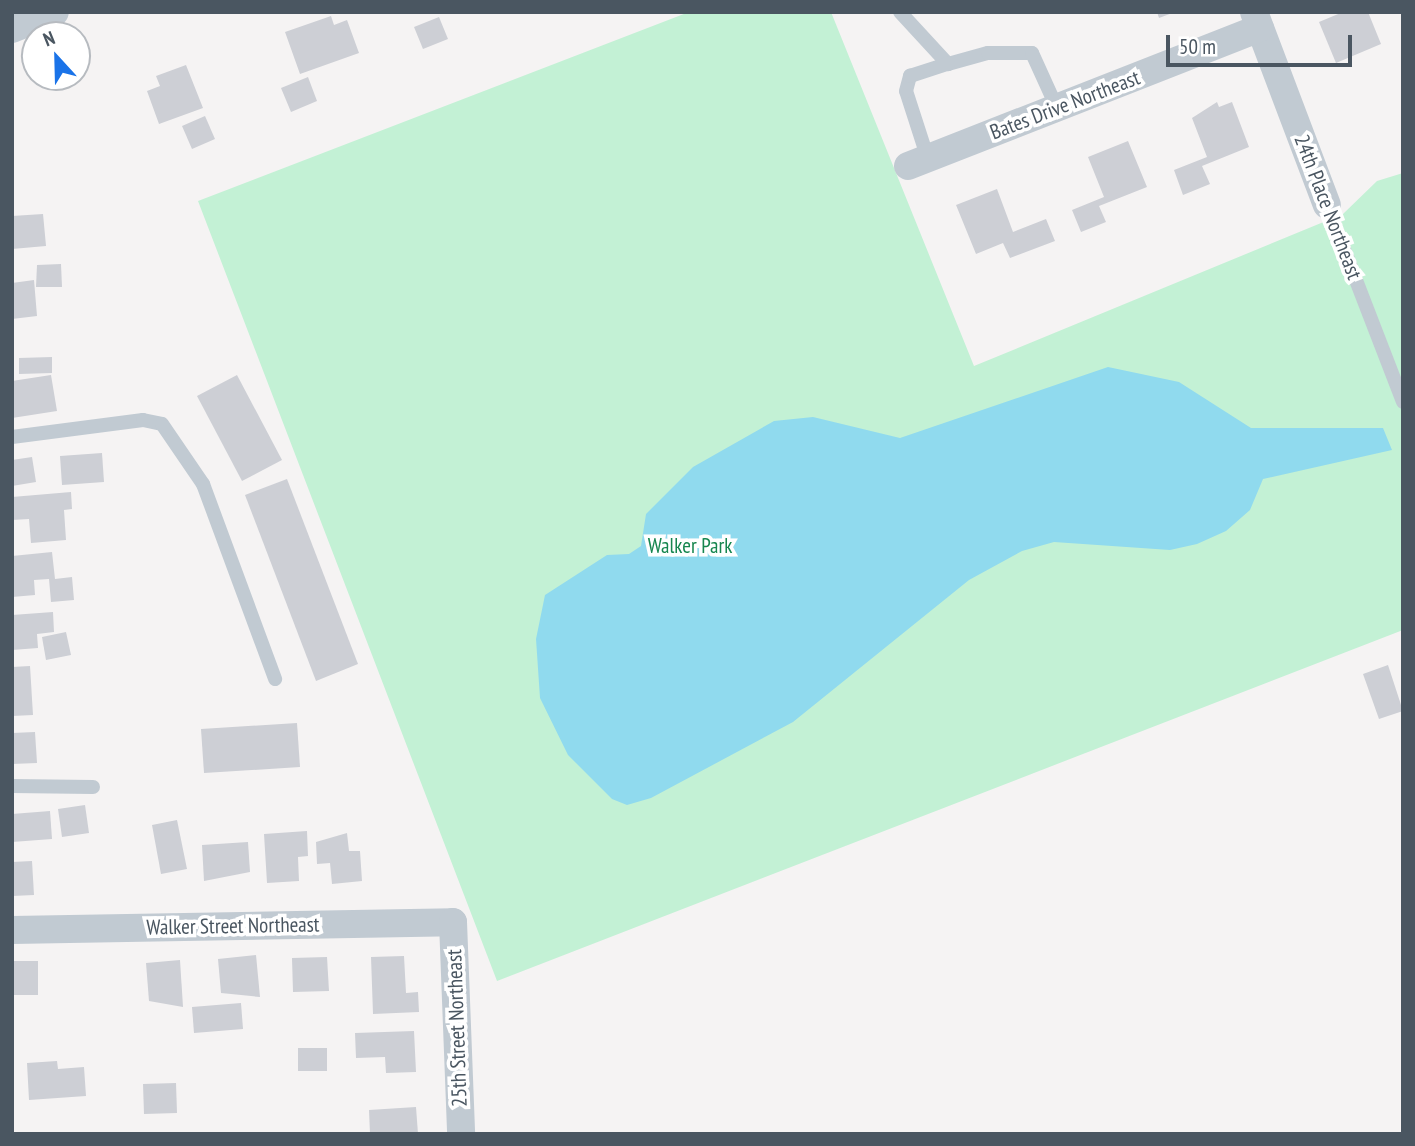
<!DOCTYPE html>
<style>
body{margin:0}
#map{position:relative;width:1415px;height:1146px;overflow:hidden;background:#f5f3f3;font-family:"PT Sans Narrow",sans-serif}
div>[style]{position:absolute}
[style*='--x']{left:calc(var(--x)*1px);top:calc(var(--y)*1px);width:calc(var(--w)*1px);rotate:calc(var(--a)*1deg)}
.green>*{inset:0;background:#c3f1d5}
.water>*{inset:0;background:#90daee}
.building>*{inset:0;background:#cdcfd5}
.service>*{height:14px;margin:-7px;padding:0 7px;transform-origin:7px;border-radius:7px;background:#c1cad2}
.minor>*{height:28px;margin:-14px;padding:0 14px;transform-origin:14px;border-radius:14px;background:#c1cad2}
span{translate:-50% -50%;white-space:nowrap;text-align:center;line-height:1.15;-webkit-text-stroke:7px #fff;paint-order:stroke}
.street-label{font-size:21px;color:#4a5661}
.park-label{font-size:21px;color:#17864f}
.frame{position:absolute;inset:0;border:14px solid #4a5661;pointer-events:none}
.north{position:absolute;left:21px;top:21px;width:70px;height:70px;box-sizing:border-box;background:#fff;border:2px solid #b7bbc0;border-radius:50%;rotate:338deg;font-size:19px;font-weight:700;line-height:28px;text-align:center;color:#4a5661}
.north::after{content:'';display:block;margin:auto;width:24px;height:32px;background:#1a73e8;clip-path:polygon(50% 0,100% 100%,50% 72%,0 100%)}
.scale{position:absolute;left:1166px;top:35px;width:186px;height:32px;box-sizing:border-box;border:4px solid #4a5661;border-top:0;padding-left:9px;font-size:21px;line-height:24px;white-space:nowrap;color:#4a5661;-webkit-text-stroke:5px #fff;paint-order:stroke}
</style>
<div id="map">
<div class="green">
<i style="clip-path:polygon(689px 12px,831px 12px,974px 366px,1343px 214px,1377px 181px,1403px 173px,1403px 630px,497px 981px,198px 201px)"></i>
</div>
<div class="water">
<i style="clip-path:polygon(1108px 367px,1179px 382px,1251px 428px,1383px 428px,1392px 450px,1263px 479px,1250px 510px,1226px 531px,1197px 544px,1170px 550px,1054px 542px,1022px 551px,969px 580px,793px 722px,651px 798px,627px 805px,612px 799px,568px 755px,540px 698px,536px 639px,545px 595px,607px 555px,629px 554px,641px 546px,646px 514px,693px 467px,774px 421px,813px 417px,900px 438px)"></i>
</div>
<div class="building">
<i style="clip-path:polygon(1157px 12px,1175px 12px,1159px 18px)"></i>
<i style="clip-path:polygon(1343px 12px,1368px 12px,1381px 44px,1336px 63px,1319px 22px)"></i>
<i style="clip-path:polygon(331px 16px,334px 25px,347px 20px,359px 53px,300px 74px,285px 32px)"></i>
<i style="clip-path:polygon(439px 17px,448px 39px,423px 49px,414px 27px)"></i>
<i style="clip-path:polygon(186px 65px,203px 108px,159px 124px,147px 91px,160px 86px,156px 76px)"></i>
<i style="clip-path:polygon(308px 77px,317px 101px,291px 112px,281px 88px)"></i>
<i style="clip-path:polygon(1217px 102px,1219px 107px,1232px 102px,1249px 147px,1202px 166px,1210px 184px,1183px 195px,1174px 170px,1207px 157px,1192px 118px)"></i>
<i style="clip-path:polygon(205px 116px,215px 139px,192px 149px,182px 126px)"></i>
<i style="clip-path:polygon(1128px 141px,1147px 187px,1099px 206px,1106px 222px,1081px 232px,1072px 210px,1104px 197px,1088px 157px)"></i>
<i style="clip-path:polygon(997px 189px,1013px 232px,1046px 219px,1055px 241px,1010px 258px,1003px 243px,976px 254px,956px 205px)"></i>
<i style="clip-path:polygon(43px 214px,46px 246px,12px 249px,12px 216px)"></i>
<i style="clip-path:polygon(61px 264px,62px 287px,36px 287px,37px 265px)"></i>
<i style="clip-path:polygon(34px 280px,37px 316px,12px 319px,12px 283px)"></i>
<i style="clip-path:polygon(52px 357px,52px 373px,19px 374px,19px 358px)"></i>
<i style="clip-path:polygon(51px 375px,57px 411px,12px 418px,12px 381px)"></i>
<i style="clip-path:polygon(237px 375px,282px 460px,242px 481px,197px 396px)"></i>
<i style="clip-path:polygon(102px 453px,104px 482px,62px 485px,60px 456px)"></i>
<i style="clip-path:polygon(32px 457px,36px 482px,12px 486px,12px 460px)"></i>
<i style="clip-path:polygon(287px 479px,358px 664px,316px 681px,245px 495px)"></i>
<i style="clip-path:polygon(71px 492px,72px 509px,64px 510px,66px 540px,31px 543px,29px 519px,12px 520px,12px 497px)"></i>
<i style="clip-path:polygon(52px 552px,55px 579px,72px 577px,74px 600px,51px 602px,49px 579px,34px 580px,35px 595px,12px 597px,12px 556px)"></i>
<i style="clip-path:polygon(53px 612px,54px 632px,37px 634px,38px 648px,12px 650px,12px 615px)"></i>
<i style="clip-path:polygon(66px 632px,71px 655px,46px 660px,42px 637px)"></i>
<i style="clip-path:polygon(1388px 665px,1403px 711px,1379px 719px,1363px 674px)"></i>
<i style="clip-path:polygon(30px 666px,33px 715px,12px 716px,12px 667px)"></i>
<i style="clip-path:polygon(297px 723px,300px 767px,204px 773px,201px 729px)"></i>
<i style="clip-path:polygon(35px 732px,37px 763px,12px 764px,12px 733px)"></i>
<i style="clip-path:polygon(85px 805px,89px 833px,62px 837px,58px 809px)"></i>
<i style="clip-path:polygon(50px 811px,52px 839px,12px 842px,12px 814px)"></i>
<i style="clip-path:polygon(177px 820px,187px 869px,161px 874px,152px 825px)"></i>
<i style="clip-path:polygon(307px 831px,308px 856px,298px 857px,299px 881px,267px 883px,264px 834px)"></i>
<i style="clip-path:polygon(347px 833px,349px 851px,360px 851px,362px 881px,332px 884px,330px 863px,317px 864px,316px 842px)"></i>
<i style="clip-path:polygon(248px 842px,250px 872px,204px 881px,202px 845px)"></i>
<i style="clip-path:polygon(32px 861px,34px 895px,12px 896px,12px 862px)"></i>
<i style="clip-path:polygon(256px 955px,260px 997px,221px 993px,218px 959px)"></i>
<i style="clip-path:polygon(404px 956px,406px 993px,418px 992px,419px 1012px,373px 1014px,371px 957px)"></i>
<i style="clip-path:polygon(327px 957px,329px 991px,293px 992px,292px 958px)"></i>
<i style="clip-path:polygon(180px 960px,183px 1007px,149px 1001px,146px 963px)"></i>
<i style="clip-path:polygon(12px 961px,38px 961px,38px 995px,12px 995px)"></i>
<i style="clip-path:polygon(241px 1003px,243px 1029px,194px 1033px,192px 1007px)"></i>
<i style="clip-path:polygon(414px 1031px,416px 1072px,386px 1073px,385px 1057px,356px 1058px,355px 1033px)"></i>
<i style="clip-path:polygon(298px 1048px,327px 1048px,327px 1071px,298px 1071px)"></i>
<i style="clip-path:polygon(57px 1061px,58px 1069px,84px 1067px,86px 1096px,29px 1100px,27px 1063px)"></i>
<i style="clip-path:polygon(176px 1083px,177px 1113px,144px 1114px,143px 1084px)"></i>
<i style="clip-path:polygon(416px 1107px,418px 1134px,370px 1134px,369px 1110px)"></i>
</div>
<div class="service">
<i style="--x:900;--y:12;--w:71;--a:47.3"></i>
<i style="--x:948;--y:64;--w:41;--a:-15.4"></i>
<i style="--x:988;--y:53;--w:44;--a:0"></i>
<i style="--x:1032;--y:53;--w:60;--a:65.6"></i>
<i style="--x:928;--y:159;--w:71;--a:-107.9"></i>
<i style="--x:906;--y:91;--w:16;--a:-75"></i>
<i style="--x:910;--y:76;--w:40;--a:-18"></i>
<i style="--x:1327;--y:205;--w:211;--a:68.9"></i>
<i style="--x:12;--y:437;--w:132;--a:-7.4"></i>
<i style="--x:143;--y:420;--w:19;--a:12"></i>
<i style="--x:162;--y:424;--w:73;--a:55.7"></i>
<i style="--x:203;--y:484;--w:208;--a:69.7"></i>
<i style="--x:12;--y:786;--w:81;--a:0.7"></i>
</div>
<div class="minor">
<i style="--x:1254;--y:12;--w:206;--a:69.3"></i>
<i style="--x:12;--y:29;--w:46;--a:-21.6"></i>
<i style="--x:908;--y:166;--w:378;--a:-21.4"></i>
<i style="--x:12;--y:930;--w:441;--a:-1"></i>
<i style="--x:453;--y:922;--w:212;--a:87.8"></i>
</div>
<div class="street-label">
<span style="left:1065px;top:105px;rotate:-21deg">Bates Drive Northeast</span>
<span style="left:1328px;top:207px;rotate:69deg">24th Place Northeast</span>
<span style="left:233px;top:926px;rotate:-1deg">Walker Street Northeast</span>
<span style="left:457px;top:1028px;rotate:-92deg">25th Street Northeast</span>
</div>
<div class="park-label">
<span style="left:690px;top:546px">Walker Park</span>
</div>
<div class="frame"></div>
<div class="north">N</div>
<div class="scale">50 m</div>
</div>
